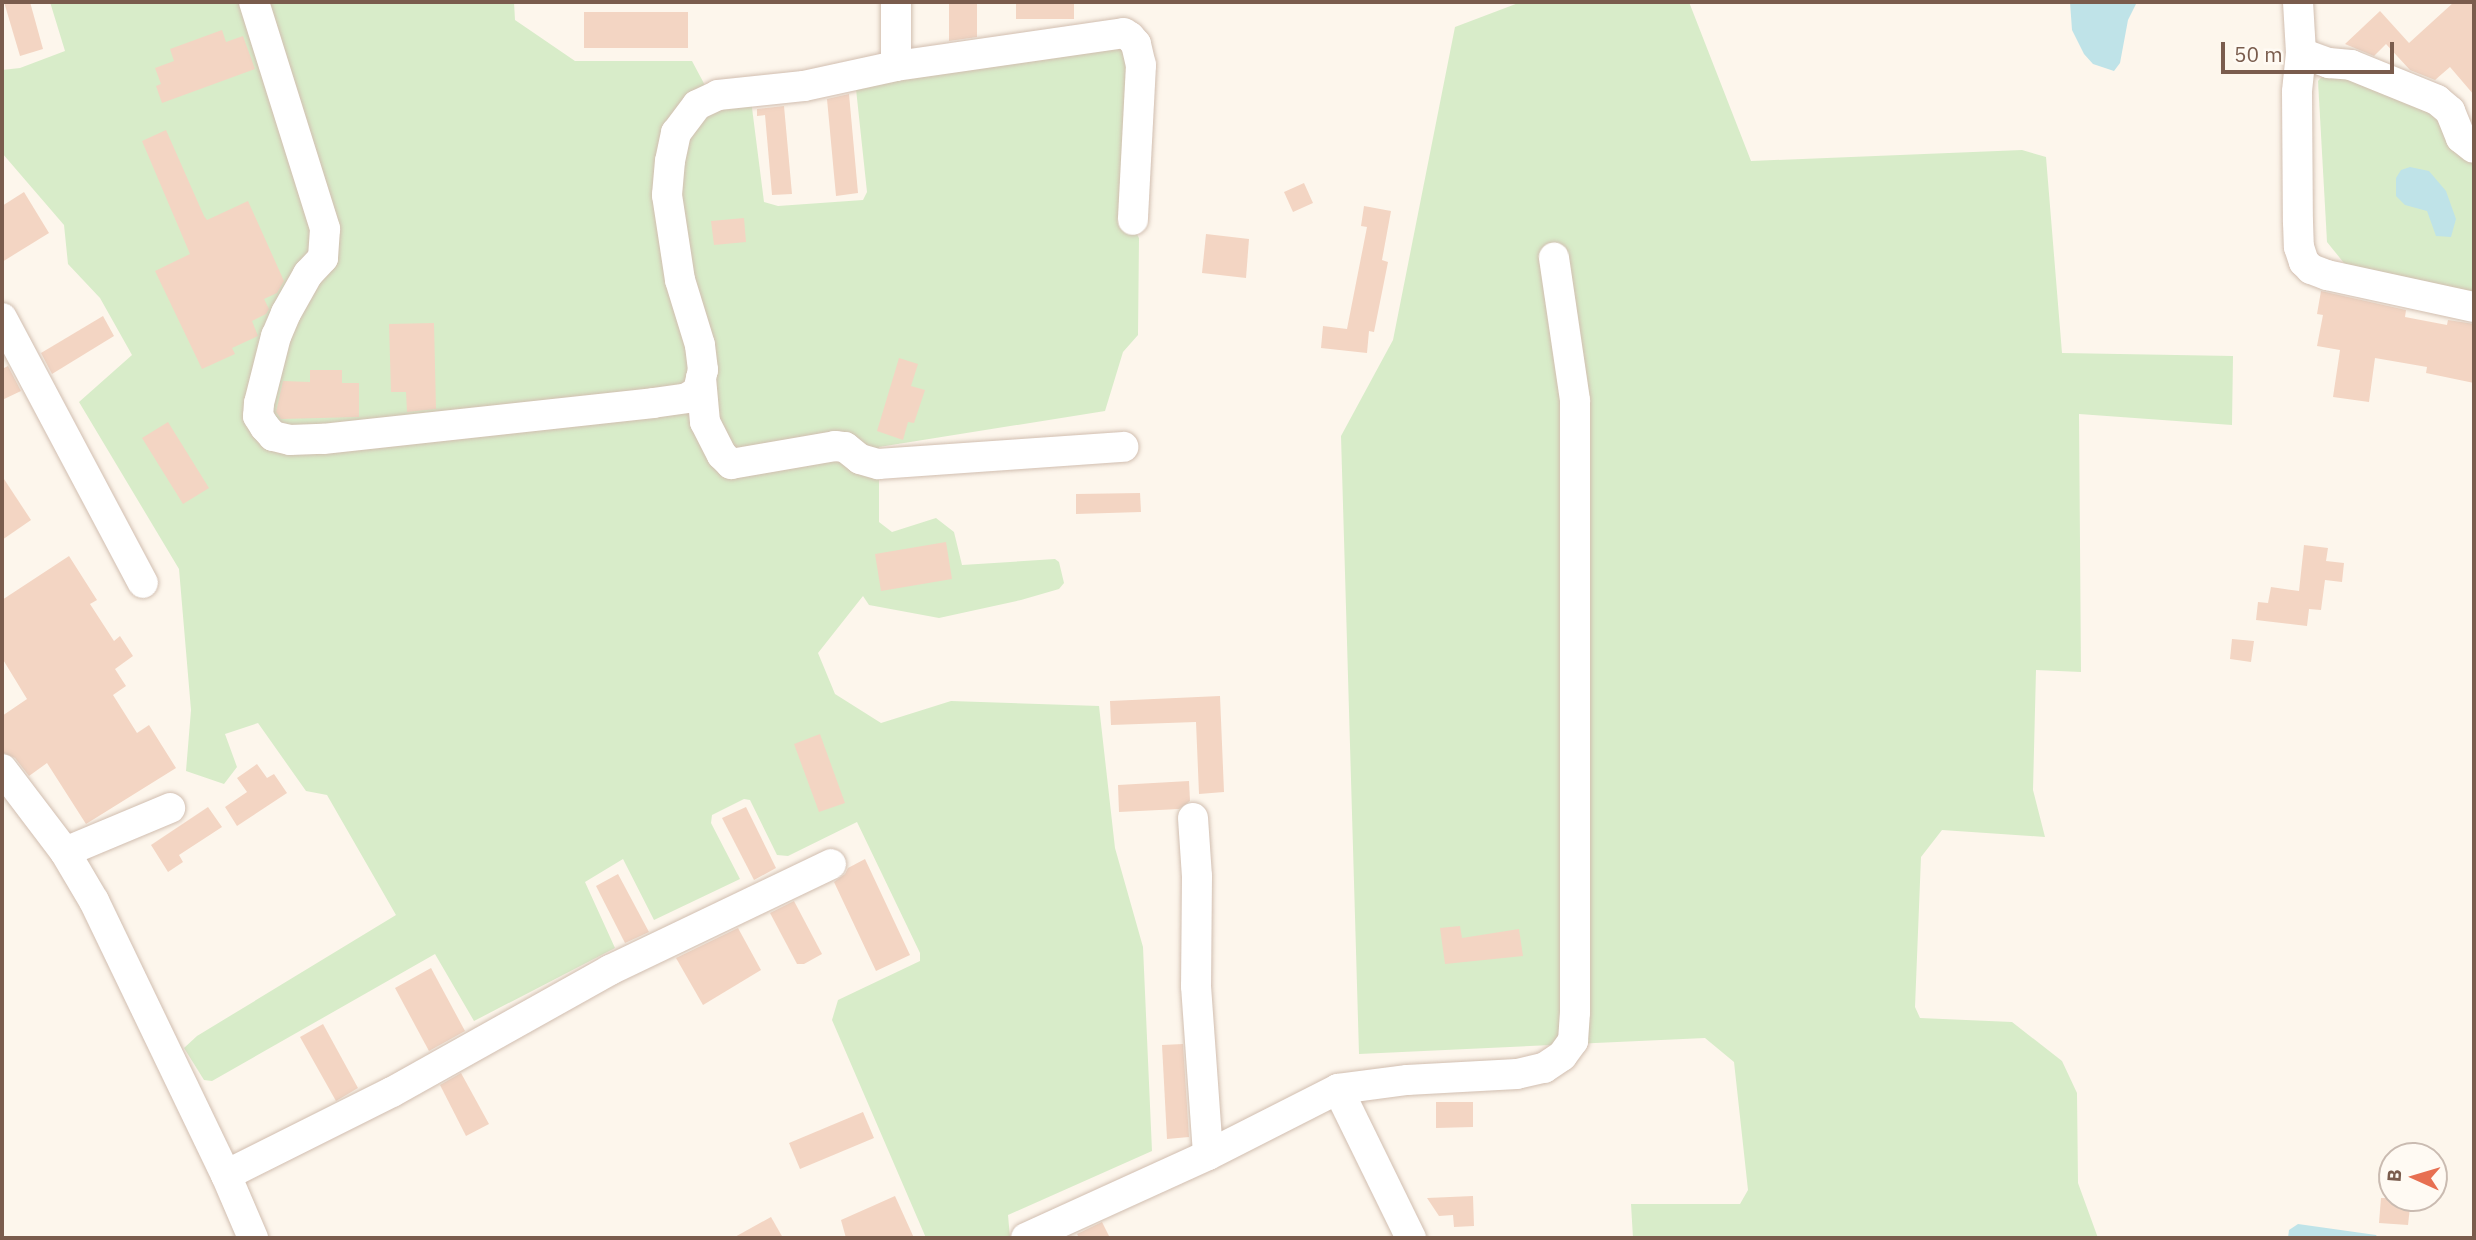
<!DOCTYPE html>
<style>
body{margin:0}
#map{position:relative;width:2476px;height:1240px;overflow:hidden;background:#fdf6ec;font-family:"IBM Plex Sans",sans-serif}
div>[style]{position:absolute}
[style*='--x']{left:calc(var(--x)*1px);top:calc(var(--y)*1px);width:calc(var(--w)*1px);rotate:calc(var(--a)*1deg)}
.green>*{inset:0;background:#d8ecc9}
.water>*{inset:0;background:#bfe3e8}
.building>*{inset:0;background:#f3d5c3}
.roads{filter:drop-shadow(0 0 2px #d1beb0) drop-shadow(0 0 2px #d1beb0)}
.minor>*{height:30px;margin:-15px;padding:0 15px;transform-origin:15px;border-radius:15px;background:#fff}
span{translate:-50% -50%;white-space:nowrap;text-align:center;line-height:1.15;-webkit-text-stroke:5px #fffaf3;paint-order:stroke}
.frame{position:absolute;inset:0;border:4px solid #7a5c4d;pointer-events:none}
.north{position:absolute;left:2378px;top:1142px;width:70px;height:70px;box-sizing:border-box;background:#fffaf3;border:2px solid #cabbb1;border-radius:50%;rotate:274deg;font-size:19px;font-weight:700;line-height:28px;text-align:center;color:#7a5c4d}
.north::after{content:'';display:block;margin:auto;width:24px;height:32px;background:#e76f51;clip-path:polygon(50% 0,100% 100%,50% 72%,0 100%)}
.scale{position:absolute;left:2221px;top:42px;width:173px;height:32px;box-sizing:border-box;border:4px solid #7a5c4d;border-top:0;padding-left:9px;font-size:21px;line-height:24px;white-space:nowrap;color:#7a5c4d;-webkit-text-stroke:5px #fffaf3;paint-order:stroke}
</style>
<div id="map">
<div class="green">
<i style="clip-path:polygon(50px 2px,514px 2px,515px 20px,575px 61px,692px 61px,716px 106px,751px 100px,764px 202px,778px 206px,863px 200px,867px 192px,856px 89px,862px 79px,1131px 45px,1130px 221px,1139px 238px,1138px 335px,1123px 352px,1105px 411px,879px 447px,879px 522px,892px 532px,936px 518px,954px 532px,962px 565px,1055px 559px,1059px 562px,1064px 583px,1059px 589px,1021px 600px,939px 618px,869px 605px,863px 596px,818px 653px,835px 694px,881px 723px,951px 701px,1099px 706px,1115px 848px,1143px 947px,1152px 1151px,1008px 1215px,1010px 1238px,926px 1238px,832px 1020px,838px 1000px,920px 961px,920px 953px,857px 822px,788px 856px,777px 855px,750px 800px,744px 799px,712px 815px,711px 823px,740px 879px,654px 920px,623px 859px,585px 882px,615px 948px,474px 1021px,435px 954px,212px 1081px,204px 1080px,184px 1048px,197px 1036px,396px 915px,327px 795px,306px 791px,258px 723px,225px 734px,237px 767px,224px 784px,186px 771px,191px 710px,179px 569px,79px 402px,132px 355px,100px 298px,68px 264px,64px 225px,2px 153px,2px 70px,20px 68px,65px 51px)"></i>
<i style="clip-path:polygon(1521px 2px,1689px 2px,1751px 161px,2022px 150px,2046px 157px,2062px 353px,2233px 356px,2232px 425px,2079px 414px,2081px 672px,2036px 670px,2033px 790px,2045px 837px,1942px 830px,1921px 857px,1915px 1007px,1920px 1018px,2012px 1022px,2062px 1061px,2077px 1093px,2078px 1183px,2098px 1238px,1633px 1238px,1631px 1204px,1740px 1204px,1748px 1190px,1734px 1062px,1705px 1038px,1359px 1054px,1341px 436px,1393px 340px,1455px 27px)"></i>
<i style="clip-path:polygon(2330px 68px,2436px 104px,2474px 155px,2474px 303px,2352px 273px,2327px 242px,2318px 81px)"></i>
</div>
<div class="water">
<i style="clip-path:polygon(2070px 2px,2137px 2px,2128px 20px,2120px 63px,2114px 71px,2093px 64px,2084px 54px,2072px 30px)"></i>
<i style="clip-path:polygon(2410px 167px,2429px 171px,2446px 191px,2456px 219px,2451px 237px,2436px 236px,2427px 211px,2405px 205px,2396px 196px,2396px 178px,2401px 170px)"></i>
<i style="clip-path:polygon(2298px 1224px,2376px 1235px,2378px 1238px,2288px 1238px,2289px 1230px)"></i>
</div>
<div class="building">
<i style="clip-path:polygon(4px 2px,30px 2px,43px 49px,20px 56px)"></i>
<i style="clip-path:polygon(949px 2px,977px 2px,977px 37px,949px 41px)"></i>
<i style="clip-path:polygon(1016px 2px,1074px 2px,1074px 19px,1016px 19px)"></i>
<i style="clip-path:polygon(2454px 2px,2474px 2px,2474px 95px,2450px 67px,2435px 80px,2410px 70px,2386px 44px,2374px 56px,2345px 44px,2380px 11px,2409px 43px)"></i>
<i style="clip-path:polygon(584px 12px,688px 12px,688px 48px,584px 48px)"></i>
<i style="clip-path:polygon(222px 30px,226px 42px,243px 36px,255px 69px,162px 103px,156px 86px,161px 84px,155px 68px,174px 61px,170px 49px)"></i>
<i style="clip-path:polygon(849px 94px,858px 193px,836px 196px,827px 99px)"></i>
<i style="clip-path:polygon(784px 106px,792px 194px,772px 195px,765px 115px,757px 116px,757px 109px)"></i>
<i style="clip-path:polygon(166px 130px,204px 216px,207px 220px,248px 201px,284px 281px,277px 293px,264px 299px,269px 309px,266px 314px,252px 321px,258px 336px,232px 348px,235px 354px,202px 369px,155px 271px,190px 254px,142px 141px)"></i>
<i style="clip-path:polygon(1304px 183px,1313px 203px,1293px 212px,1284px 192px)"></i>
<i style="clip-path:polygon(24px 192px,49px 233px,2px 262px,2px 206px)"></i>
<i style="clip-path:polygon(1364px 206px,1391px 211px,1382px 260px,1388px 262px,1374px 332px,1369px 331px,1367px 353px,1321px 348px,1323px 326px,1347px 329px,1367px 227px,1361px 226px)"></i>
<i style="clip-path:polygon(744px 218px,746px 242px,714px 245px,711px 221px)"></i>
<i style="clip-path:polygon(1206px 234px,1249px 239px,1246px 278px,1202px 273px)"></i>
<i style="clip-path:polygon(2321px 291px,2406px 310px,2405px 317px,2447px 325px,2448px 320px,2474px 324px,2474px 383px,2426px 373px,2427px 367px,2375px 358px,2369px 402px,2333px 397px,2340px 350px,2317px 346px,2323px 315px,2317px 314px)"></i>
<i style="clip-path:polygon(103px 316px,114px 336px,52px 374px,41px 353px)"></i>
<i style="clip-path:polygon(434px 323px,436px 409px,407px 412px,406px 392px,391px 392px,389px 324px)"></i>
<i style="clip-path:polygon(899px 358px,918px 364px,911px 386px,925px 390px,914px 423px,908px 422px,903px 440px,877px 431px)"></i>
<i style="clip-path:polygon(8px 366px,21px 391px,2px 400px,2px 369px)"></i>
<i style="clip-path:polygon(310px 370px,342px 370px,342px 383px,359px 383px,359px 417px,281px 419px,276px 412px,283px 381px,310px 382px)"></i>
<i style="clip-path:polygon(168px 422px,209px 488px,183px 504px,142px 438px)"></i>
<i style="clip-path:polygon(2px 476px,31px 520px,2px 540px)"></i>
<i style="clip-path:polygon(1140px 493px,1141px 512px,1076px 514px,1076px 494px)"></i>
<i style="clip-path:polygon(946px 542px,952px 579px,881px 591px,875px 554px)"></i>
<i style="clip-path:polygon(2304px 545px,2328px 548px,2326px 561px,2344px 563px,2342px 582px,2325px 580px,2321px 610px,2309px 609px,2307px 626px,2256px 620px,2258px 602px,2268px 603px,2271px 587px,2299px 591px)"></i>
<i style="clip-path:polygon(69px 556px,97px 600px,90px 604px,114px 641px,120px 636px,133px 656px,115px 669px,126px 686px,113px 695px,137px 733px,149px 725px,176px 768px,86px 824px,47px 763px,29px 776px,15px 758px,2px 752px,2px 716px,27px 699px,2px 658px,2px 600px)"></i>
<i style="clip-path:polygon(2232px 639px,2254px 641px,2251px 662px,2230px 659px)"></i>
<i style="clip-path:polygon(1220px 696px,1224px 792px,1199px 794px,1196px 722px,1111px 725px,1110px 701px)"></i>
<i style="clip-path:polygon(820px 734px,845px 803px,819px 812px,794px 744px)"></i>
<i style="clip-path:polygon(257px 764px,267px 778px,274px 774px,287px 793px,237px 826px,225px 807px,247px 792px,237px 778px)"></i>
<i style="clip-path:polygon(1189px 781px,1190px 801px,1179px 809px,1119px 812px,1118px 785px)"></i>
<i style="clip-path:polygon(208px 807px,222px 827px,179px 855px,183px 862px,168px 872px,151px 845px)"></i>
<i style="clip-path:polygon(746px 807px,776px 868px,754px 880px,722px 818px)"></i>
<i style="clip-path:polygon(865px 859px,910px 955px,876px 971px,834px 882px,845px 874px,848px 868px)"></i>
<i style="clip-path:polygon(618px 874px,649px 932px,625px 943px,596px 886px)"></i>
<i style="clip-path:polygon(794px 901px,822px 954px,804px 964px,797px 964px,770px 913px)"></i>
<i style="clip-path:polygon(1460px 926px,1462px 938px,1519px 929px,1523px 956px,1445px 964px,1440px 928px)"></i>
<i style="clip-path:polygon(738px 928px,761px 970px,703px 1005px,676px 958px)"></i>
<i style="clip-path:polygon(431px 968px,465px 1031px,429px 1051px,395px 988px)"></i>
<i style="clip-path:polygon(323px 1024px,358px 1088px,336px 1101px,300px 1037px)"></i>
<i style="clip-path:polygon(1183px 1044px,1189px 1137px,1167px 1139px,1162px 1045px)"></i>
<i style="clip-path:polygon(461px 1073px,489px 1124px,466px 1136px,440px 1085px)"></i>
<i style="clip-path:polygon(1436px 1102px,1473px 1102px,1473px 1127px,1436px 1128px)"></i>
<i style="clip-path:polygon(863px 1112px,874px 1138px,800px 1169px,789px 1143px)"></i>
<i style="clip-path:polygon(895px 1196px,914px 1238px,846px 1238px,841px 1220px)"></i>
<i style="clip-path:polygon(1473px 1196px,1474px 1226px,1454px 1227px,1453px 1215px,1439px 1216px,1427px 1198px)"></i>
<i style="clip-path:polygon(2381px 1198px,2411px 1198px,2408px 1225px,2379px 1223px)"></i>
<i style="clip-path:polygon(771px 1217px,783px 1238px,733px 1238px)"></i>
<i style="clip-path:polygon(1102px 1222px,1110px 1238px,1079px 1238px,1077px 1234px)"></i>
</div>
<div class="roads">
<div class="minor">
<i style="--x:254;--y:2;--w:238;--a:72.6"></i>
<i style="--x:325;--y:229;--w:29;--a:94"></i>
<i style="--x:323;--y:258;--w:22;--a:133"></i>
<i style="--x:308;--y:274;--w:45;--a:119.4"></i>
<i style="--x:286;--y:313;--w:25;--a:113"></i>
<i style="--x:276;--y:336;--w:69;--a:104.2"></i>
<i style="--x:259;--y:403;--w:13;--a:94"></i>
<i style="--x:258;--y:416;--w:13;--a:58"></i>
<i style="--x:265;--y:427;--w:12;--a:48"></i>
<i style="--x:273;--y:436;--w:17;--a:13"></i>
<i style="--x:290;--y:440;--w:33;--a:-2"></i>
<i style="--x:323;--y:439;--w:332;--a:-6.2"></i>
<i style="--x:653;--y:403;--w:34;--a:-8"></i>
<i style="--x:687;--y:398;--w:13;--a:-32"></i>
<i style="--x:698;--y:391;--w:22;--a:-77"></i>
<i style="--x:703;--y:370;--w:25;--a:-97"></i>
<i style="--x:700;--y:345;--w:68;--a:-107.1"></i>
<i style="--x:680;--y:280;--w:86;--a:-98.7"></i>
<i style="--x:667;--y:195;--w:34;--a:-85"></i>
<i style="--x:670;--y:161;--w:29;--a:-78"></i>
<i style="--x:676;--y:133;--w:35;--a:-53"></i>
<i style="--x:697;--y:105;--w:23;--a:-25"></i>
<i style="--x:718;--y:95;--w:86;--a:-6"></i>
<i style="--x:804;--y:86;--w:94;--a:-12.3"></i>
<i style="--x:896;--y:66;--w:64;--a:-90"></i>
<i style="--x:2298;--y:2;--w:51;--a:86.6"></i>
<i style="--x:2301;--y:53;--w:39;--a:96"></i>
<i style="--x:2297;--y:92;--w:130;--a:89.6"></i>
<i style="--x:2298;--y:222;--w:25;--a:88"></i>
<i style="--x:2299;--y:247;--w:16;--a:72"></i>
<i style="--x:2304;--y:262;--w:10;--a:45"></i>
<i style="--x:2311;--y:269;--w:17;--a:21"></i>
<i style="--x:2327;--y:275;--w:150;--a:12.3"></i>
<i style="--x:2301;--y:53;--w:30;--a:20"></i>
<i style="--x:2329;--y:63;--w:22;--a:5"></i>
<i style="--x:2351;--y:65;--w:93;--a:22.1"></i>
<i style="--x:2437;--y:100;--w:17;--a:40"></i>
<i style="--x:2450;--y:111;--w:29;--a:68"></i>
<i style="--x:2461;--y:138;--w:16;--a:38"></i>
<i style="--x:896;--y:66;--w:230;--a:-8.2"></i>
<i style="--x:1124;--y:33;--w:7;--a:34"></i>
<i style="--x:1130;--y:37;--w:9;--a:49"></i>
<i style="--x:1136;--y:44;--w:22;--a:77"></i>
<i style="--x:1141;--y:65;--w:155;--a:93"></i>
<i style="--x:2;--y:318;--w:300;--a:62"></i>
<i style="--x:701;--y:378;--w:44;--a:84.8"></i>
<i style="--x:705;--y:422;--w:37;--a:63"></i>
<i style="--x:722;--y:455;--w:13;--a:45"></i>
<i style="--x:731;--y:464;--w:106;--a:-9.8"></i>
<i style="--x:835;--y:446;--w:10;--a:6"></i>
<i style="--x:845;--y:447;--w:19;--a:39"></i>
<i style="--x:860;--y:459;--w:19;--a:16"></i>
<i style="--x:878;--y:464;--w:246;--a:-4"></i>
<i style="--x:2;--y:769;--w:104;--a:52.8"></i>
<i style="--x:65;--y:852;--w:57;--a:59.4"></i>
<i style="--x:94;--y:901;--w:304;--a:64.3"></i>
<i style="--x:226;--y:1175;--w:69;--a:66.8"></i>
<i style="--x:1193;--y:818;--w:58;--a:86.1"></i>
<i style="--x:1197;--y:876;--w:110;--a:90.5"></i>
<i style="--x:1196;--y:986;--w:169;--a:85.9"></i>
<i style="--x:65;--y:852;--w:114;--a:-22.7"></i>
<i style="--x:1338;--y:1089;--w:166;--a:63.9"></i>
<i style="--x:226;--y:1175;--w:186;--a:-26.6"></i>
<i style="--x:392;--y:1092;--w:250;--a:-29.2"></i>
<i style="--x:610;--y:970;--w:245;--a:-25.6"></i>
<i style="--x:1026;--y:1238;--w:200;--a:-24.5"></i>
<i style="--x:1208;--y:1155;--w:146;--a:-26.9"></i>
<i style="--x:1338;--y:1089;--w:70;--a:-7.4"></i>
<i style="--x:1407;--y:1080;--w:110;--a:-3.1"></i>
<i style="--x:1517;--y:1074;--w:28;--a:-13"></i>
<i style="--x:1544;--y:1068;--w:22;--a:-34"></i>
<i style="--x:1562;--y:1056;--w:19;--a:-54"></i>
<i style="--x:1573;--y:1041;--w:28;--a:-86"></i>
<i style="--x:1575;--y:1013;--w:613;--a:-90"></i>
<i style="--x:1575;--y:400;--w:144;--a:-98.4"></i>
</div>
</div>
<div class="frame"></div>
<div class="north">B</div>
<div class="scale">50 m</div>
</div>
